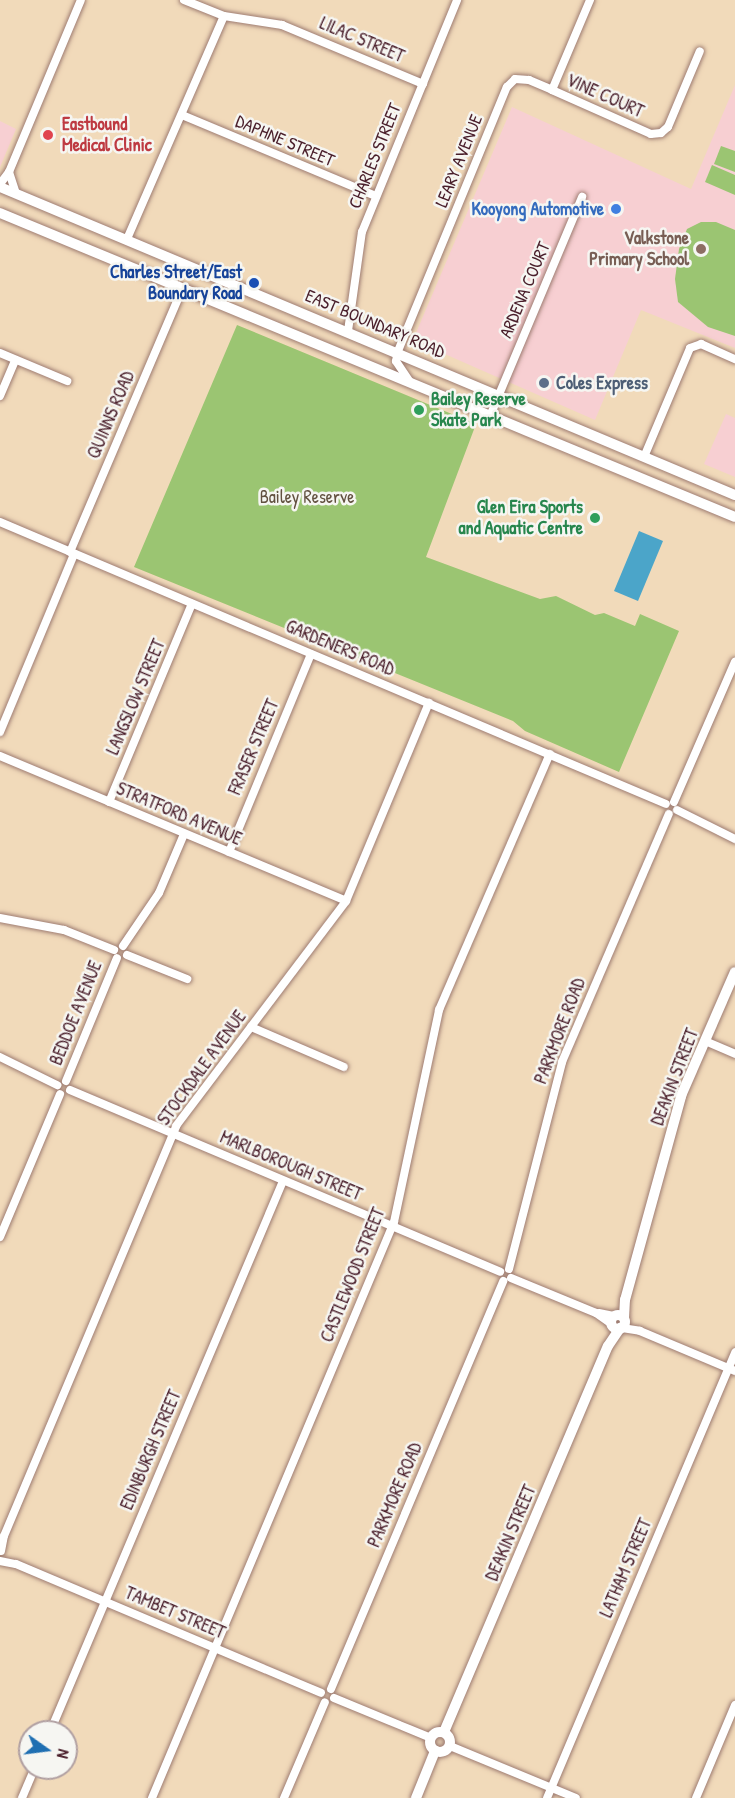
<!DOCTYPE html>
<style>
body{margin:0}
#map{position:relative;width:735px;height:1798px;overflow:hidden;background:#f1daba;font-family:"Patrick Hand",sans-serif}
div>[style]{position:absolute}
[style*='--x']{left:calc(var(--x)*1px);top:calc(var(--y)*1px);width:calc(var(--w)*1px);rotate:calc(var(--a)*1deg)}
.built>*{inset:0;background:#f7cfd2}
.green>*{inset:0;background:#9bc572}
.water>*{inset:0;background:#4ba5c9}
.roads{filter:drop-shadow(0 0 2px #9e7c72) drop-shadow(0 0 2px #9e7c72)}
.street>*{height:8px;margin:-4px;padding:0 4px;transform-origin:4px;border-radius:4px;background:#fff}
.secondary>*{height:10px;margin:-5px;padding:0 5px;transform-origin:5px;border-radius:5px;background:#fff}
.secondary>.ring{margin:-5px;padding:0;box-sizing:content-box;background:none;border:10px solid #fff;border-radius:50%}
.dots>*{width:16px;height:16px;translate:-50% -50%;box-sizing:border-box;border:3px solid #f6f6f2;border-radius:50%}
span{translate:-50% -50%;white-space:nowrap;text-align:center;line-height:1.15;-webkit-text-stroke:5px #f6f6f2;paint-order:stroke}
.street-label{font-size:18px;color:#4a1f2b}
.health-label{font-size:18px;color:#be3a42;font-weight:700}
.left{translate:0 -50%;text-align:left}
.shop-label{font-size:18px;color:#366cbe;font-weight:700}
.right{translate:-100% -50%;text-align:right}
.education-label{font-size:18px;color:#785e54;font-weight:700}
.transit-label{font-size:18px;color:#164399;font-weight:700}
.service-label{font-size:18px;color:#4e5e75;font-weight:700}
.leisure-label{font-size:18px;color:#27864d;font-weight:700}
.park-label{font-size:18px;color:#625140}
.north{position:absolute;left:18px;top:1720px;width:60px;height:60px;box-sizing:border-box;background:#f6f6f2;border:2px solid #b1a0a2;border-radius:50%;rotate:104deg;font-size:16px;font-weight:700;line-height:24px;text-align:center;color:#4a1f2b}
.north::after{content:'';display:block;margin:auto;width:21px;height:27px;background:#1f6fb2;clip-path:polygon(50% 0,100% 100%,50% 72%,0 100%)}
</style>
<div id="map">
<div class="built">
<i style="clip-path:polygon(735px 85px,735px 348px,641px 310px,595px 420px,413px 340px,512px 107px,691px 189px)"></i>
<i style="clip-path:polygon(0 121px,16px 129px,0 167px)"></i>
<i style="clip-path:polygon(726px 414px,735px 418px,735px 477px,704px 464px)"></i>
</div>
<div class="green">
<i style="clip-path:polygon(721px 146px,735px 151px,735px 172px,714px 164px)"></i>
<i style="clip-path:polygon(712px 165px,735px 175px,735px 195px,705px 182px)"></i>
<i style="clip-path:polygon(701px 222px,716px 222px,735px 230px,735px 336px,708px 327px,678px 302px,675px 279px,679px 249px,687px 229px)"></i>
<i style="clip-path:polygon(237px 325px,476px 424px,426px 557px,540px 599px,556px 596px,595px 615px,604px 613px,635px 626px,640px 614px,679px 631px,619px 772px,525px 731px,513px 721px,134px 567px)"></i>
</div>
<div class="water">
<i style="clip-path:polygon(639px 531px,663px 541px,638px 601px,614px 591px)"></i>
</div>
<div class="roads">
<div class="street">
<i style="--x:184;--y:0;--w:43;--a:21.8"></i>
<i style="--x:224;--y:16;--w:59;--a:8.8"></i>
<i style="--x:282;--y:25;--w:153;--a:22.7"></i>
<i style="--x:552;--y:90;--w:108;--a:24"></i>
<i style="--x:651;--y:134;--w:10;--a:-6"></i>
<i style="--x:661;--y:133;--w:9;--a:-41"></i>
<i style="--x:668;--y:127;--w:82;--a:-67.2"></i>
<i style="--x:182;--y:115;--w:210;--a:22.7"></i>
<i style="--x:9;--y:172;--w:22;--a:72"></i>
<i style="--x:0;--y:184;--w:15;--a:-53"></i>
<i style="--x:9;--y:172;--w:186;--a:-67.3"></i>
<i style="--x:127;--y:239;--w:243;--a:-66.5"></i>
<i style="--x:348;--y:331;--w:100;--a:-82"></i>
<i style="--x:362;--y:232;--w:251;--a:-67.7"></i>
<i style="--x:0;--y:353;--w:73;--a:22.7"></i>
<i style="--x:410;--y:382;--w:25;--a:-124"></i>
<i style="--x:396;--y:361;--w:10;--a:-79"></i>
<i style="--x:398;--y:351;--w:286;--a:-67.6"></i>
<i style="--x:507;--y:87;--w:11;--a:-45"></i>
<i style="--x:515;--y:79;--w:14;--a:4"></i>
<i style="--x:529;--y:80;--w:25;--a:23"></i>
<i style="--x:552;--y:90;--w:98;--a:-67.1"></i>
<i style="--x:0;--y:396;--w:39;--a:-67"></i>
<i style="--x:490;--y:416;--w:238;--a:-67.2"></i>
<i style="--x:644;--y:457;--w:118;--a:-67.1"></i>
<i style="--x:690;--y:348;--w:12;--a:-20"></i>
<i style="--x:701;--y:344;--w:37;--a:24"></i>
<i style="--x:0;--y:522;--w:723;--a:22.95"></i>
<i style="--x:70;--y:552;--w:285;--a:-66.9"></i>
<i style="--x:0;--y:732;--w:193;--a:-67.4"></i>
<i style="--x:0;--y:756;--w:375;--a:22.7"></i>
<i style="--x:109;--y:802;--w:215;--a:-67.3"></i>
<i style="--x:674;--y:802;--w:153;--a:-66.5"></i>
<i style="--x:677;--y:810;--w:65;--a:26.6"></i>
<i style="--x:229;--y:852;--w:214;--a:-67.5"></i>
<i style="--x:0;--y:918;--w:65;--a:10.6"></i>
<i style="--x:64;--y:930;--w:54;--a:21.8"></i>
<i style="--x:123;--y:946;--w:64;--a:-55.8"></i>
<i style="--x:159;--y:893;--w:64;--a:-67"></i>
<i style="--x:127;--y:955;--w:65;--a:21.8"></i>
<i style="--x:251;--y:1027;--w:101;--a:23.3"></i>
<i style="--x:705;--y:1041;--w:33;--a:23"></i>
<i style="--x:0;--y:1057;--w:64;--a:26.2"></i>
<i style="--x:66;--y:1081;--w:133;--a:-67.5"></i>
<i style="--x:70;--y:1090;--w:467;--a:22.9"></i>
<i style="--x:0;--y:1237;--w:155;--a:-67.2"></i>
<i style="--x:509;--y:1269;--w:214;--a:-75.6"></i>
<i style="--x:562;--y:1062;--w:270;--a:-66.7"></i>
<i style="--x:511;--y:1278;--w:92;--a:22.4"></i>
<i style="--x:596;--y:1313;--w:19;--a:35"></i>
<i style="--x:599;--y:1313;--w:16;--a:11"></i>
<i style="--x:622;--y:1328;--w:18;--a:9"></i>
<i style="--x:640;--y:1331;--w:103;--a:22.8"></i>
<i style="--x:1;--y:1551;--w:15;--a:-79"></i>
<i style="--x:4;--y:1536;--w:445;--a:-67.2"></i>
<i style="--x:176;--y:1126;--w:282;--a:-52.9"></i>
<i style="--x:346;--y:901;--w:215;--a:-67.3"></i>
<i style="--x:0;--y:1561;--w:16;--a:11"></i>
<i style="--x:16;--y:1564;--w:331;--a:22.9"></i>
<i style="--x:331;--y:1689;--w:443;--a:-67.1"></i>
<i style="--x:334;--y:1698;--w:105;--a:22.4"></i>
<i style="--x:50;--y:1732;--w:598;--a:-67.08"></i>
<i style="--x:450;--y:1746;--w:136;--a:22.4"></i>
<i style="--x:22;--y:1798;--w:33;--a:-67"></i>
<i style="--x:152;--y:1798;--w:625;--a:-67.21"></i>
<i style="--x:394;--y:1222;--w:217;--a:-78"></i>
<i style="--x:439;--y:1010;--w:279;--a:-66.6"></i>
<i style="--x:284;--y:1798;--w:104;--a:-66.9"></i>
<i style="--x:547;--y:1798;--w:484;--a:-67.1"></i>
<i style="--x:696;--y:1798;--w:101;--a:-67.2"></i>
</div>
<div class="secondary">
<i style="--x:0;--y:187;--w:797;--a:22.74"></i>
<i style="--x:0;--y:213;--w:795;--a:22.47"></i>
<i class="ring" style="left:611px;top:1315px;width:4px;height:4px"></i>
<i style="--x:624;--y:1318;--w:18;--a:-87"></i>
<i style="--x:625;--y:1300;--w:212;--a:-74.6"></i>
<i style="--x:681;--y:1096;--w:135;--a:-66.5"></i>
<i class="ring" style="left:430px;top:1732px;width:10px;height:10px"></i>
<i style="--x:444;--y:1732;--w:419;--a:-67"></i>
<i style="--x:608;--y:1346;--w:22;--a:-56"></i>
<i style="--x:416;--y:1798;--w:51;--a:-68"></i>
</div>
</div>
<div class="dots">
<i style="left:48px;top:135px;background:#e0444e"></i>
<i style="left:616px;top:209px;background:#3f7fe0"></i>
<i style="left:701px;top:249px;background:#8d6e63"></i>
<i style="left:254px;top:283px;background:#1a4fb4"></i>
<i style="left:544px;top:383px;background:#5c6f8a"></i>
<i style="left:419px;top:410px;background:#2e9e5b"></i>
<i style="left:595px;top:518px;background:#2e9e5b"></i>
</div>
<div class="street-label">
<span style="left:362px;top:40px;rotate:23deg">LILAC STREET</span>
<span style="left:605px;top:96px;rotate:24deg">VINE COURT</span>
<span style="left:285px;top:141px;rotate:23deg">DAPHNE STREET</span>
<span style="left:375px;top:156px;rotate:-68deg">CHARLES STREET</span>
<span style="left:459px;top:161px;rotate:-68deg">LEARY AVENUE</span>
<span style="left:525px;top:290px;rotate:-67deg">ARDENA COURT</span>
<span style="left:375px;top:324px;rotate:23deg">EAST BOUNDARY ROAD</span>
<span style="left:111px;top:415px;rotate:-67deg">QUINNS ROAD</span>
<span style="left:340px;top:648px;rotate:23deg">GARDENERS ROAD</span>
<span style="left:136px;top:697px;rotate:-67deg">LANGSLOW STREET</span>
<span style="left:254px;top:747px;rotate:-67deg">FRASER STREET</span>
<span style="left:179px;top:814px;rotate:23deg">STRATFORD AVENUE</span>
<span style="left:76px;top:1013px;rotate:-68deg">BEDDOE AVENUE</span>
<span style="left:560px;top:1031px;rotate:-69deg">PARKMORE ROAD</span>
<span style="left:202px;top:1068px;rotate:-54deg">STOCKDALE AVENUE</span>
<span style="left:675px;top:1077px;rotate:-69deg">DEAKIN STREET</span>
<span style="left:291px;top:1166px;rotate:23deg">MARLBOROUGH STREET</span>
<span style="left:353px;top:1275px;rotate:-68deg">CASTLEWOOD STREET</span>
<span style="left:151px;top:1450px;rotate:-67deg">EDINBURGH STREET</span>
<span style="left:395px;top:1495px;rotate:-67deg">PARKMORE ROAD</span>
<span style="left:511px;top:1533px;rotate:-67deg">DEAKIN STREET</span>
<span style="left:626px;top:1568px;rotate:-67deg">LATHAM STREET</span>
<span style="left:175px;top:1613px;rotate:23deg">TAMBET STREET</span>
</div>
<div class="health-label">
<span class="left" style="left:62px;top:135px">Eastbound<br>Medical Clinic</span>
</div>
<div class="shop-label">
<span class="right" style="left:604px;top:209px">Kooyong Automotive</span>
</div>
<div class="education-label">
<span class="right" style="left:689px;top:249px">Valkstone<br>Primary School</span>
</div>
<div class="transit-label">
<span class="right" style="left:242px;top:283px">Charles Street/East<br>Boundary Road</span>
</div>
<div class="service-label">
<span class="left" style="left:556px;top:383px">Coles Express</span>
</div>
<div class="leisure-label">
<span class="left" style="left:431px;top:410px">Bailey Reserve<br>Skate Park</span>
<span class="right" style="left:583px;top:518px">Glen Eira Sports<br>and Aquatic Centre</span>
</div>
<div class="park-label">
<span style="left:307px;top:497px">Bailey Reserve</span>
</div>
<div class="north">N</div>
</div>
